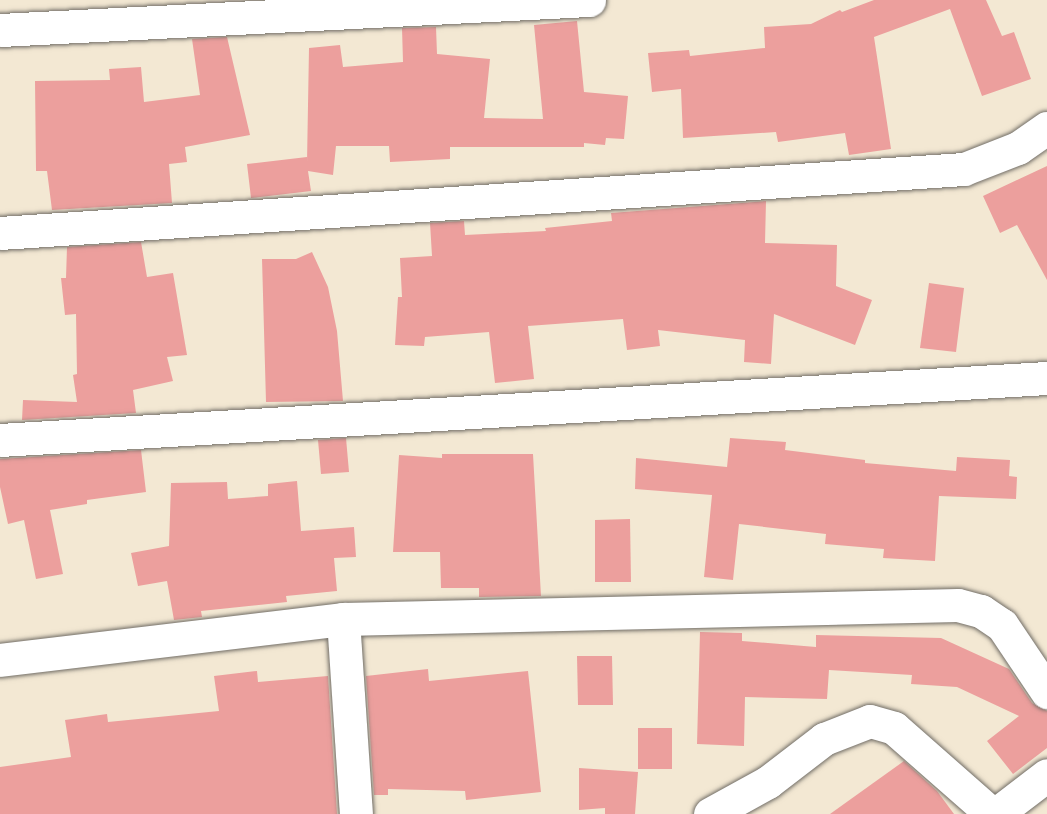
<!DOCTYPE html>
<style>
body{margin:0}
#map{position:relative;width:1047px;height:814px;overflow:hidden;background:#f3e8d3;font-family:"Libre Caslon Text",serif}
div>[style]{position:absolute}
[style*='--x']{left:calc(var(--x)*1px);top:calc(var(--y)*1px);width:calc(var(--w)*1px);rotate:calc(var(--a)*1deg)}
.building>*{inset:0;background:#ec9f9d}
.roads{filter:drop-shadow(0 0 2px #716d66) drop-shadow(0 0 2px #716d66)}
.minor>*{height:33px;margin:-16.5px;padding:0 16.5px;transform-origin:16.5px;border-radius:16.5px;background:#fff}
span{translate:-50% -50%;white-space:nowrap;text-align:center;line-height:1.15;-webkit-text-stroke:4.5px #f7f3e8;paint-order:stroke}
</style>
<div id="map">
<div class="building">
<i style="clip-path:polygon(874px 0,986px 0,1002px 36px,1014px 32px,1031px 79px,982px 96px,950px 9px,874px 37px,891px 149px,849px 155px,845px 133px,778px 142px,776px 132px,683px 138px,681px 89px,652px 92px,648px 53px,689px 50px,690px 56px,765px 48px,764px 27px,811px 24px,840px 10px,842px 12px)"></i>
<i style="clip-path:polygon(577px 21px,584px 92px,628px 96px,624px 139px,606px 138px,605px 145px,584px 143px,584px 147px,450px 147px,450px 159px,390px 162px,389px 146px,336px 146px,333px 175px,308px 171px,311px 191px,251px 198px,247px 164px,307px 157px,307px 162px,309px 48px,340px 45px,343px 67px,403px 62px,402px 28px,436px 27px,437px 54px,490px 59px,484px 118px,543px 119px,534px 25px)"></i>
<i style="clip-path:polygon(227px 37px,250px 135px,185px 147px,187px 162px,169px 164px,172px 203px,52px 210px,47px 171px,36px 171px,35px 81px,110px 80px,109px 69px,141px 67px,144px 102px,200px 95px,192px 39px)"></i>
<i style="clip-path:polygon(1047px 166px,1047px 280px,1017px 225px,1000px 233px,983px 196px)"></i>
<i style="clip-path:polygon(766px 201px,765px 243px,837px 245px,836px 286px,872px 300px,855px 345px,774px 314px,771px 364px,744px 362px,745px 340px,658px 330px,660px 346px,627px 350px,623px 319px,528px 326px,534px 379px,495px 383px,489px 332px,425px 337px,424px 346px,395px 345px,398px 297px,402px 297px,400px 258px,432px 256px,430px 223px,464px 221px,465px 235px,546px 231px,545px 228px,612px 221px,611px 213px)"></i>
<i style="clip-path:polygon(141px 242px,147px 277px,173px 273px,187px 355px,167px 357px,173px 381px,133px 390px,136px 413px,22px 420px,23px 400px,77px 402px,73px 375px,77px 374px,76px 314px,65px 315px,61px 278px,66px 278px,67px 247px)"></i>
<i style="clip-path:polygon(312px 252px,328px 287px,337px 331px,343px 401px,266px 402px,262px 259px,296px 259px)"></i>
<i style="clip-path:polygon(929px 283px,964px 288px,956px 352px,920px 348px)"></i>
<i style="clip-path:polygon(346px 438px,349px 472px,321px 474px,318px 440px)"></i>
<i style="clip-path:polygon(730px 438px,786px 442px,785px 450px,865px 460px,865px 463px,956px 471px,957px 457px,1010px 460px,1009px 476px,1017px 477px,1016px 499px,939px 496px,935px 561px,883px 558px,884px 549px,825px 544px,826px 534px,739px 524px,733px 580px,704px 577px,712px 495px,635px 489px,636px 458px,727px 467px)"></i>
<i style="clip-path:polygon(141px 450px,146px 492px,87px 500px,87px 504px,50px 510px,63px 574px,36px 579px,24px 520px,8px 524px,0 487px,0 459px)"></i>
<i style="clip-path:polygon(442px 454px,533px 454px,541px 596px,479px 597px,479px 588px,441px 588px,440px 552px,393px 552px,399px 455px,442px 458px)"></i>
<i style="clip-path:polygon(297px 481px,301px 531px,354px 527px,356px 557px,334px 558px,337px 591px,286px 596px,287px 602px,201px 611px,202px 617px,174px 620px,167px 581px,138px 586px,131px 553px,169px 546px,171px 483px,227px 482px,228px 499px,268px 496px,268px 484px)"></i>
<i style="clip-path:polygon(630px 519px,631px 582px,595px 582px,595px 520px)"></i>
<i style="clip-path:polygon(700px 632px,742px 633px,742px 641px,816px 647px,816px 635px,941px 638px,1009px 669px,1032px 703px,1047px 711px,1047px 748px,1013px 774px,987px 741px,1019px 716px,957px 687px,911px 684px,912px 675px,829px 670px,827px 699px,745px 697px,744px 746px,697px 744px)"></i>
<i style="clip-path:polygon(577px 656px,612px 656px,613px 705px,578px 705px)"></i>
<i style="clip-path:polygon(428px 669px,429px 681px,528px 671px,541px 792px,466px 800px,465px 791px,388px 789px,388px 795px,374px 795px,366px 676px)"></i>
<i style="clip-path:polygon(257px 671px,258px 682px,328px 676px,337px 814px,0 814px,0 767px,71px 757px,65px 720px,107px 714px,108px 722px,219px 711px,214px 676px)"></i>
<i style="clip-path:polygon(638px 728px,672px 728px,672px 769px,638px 769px)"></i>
<i style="clip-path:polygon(904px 761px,937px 791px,954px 814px,830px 814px)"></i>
<i style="clip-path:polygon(579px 768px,638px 772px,635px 814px,605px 814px,605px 808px,579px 810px)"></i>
</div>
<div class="roads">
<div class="minor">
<i style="--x:0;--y:30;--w:590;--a:-2.92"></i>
<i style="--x:0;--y:233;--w:966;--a:-3.8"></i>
<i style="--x:964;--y:169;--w:58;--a:-21.3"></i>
<i style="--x:1018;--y:148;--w:35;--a:-35"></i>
<i style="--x:0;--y:440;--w:1049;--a:-3.39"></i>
<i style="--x:343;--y:619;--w:195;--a:86.2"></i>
<i style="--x:0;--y:660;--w:345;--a:-6.8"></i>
<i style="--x:343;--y:619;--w:615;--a:-1.3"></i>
<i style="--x:958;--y:605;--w:24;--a:15"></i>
<i style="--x:981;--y:611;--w:25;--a:34"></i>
<i style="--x:1002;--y:625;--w:81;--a:56.1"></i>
<i style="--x:710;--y:814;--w:66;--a:-28.9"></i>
<i style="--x:768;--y:782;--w:71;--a:-37.5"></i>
<i style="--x:824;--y:739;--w:49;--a:-21.4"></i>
<i style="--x:870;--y:721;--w:25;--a:16"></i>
<i style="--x:894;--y:728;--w:130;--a:41.3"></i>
<i style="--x:996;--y:814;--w:64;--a:-37.4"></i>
</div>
</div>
</div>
